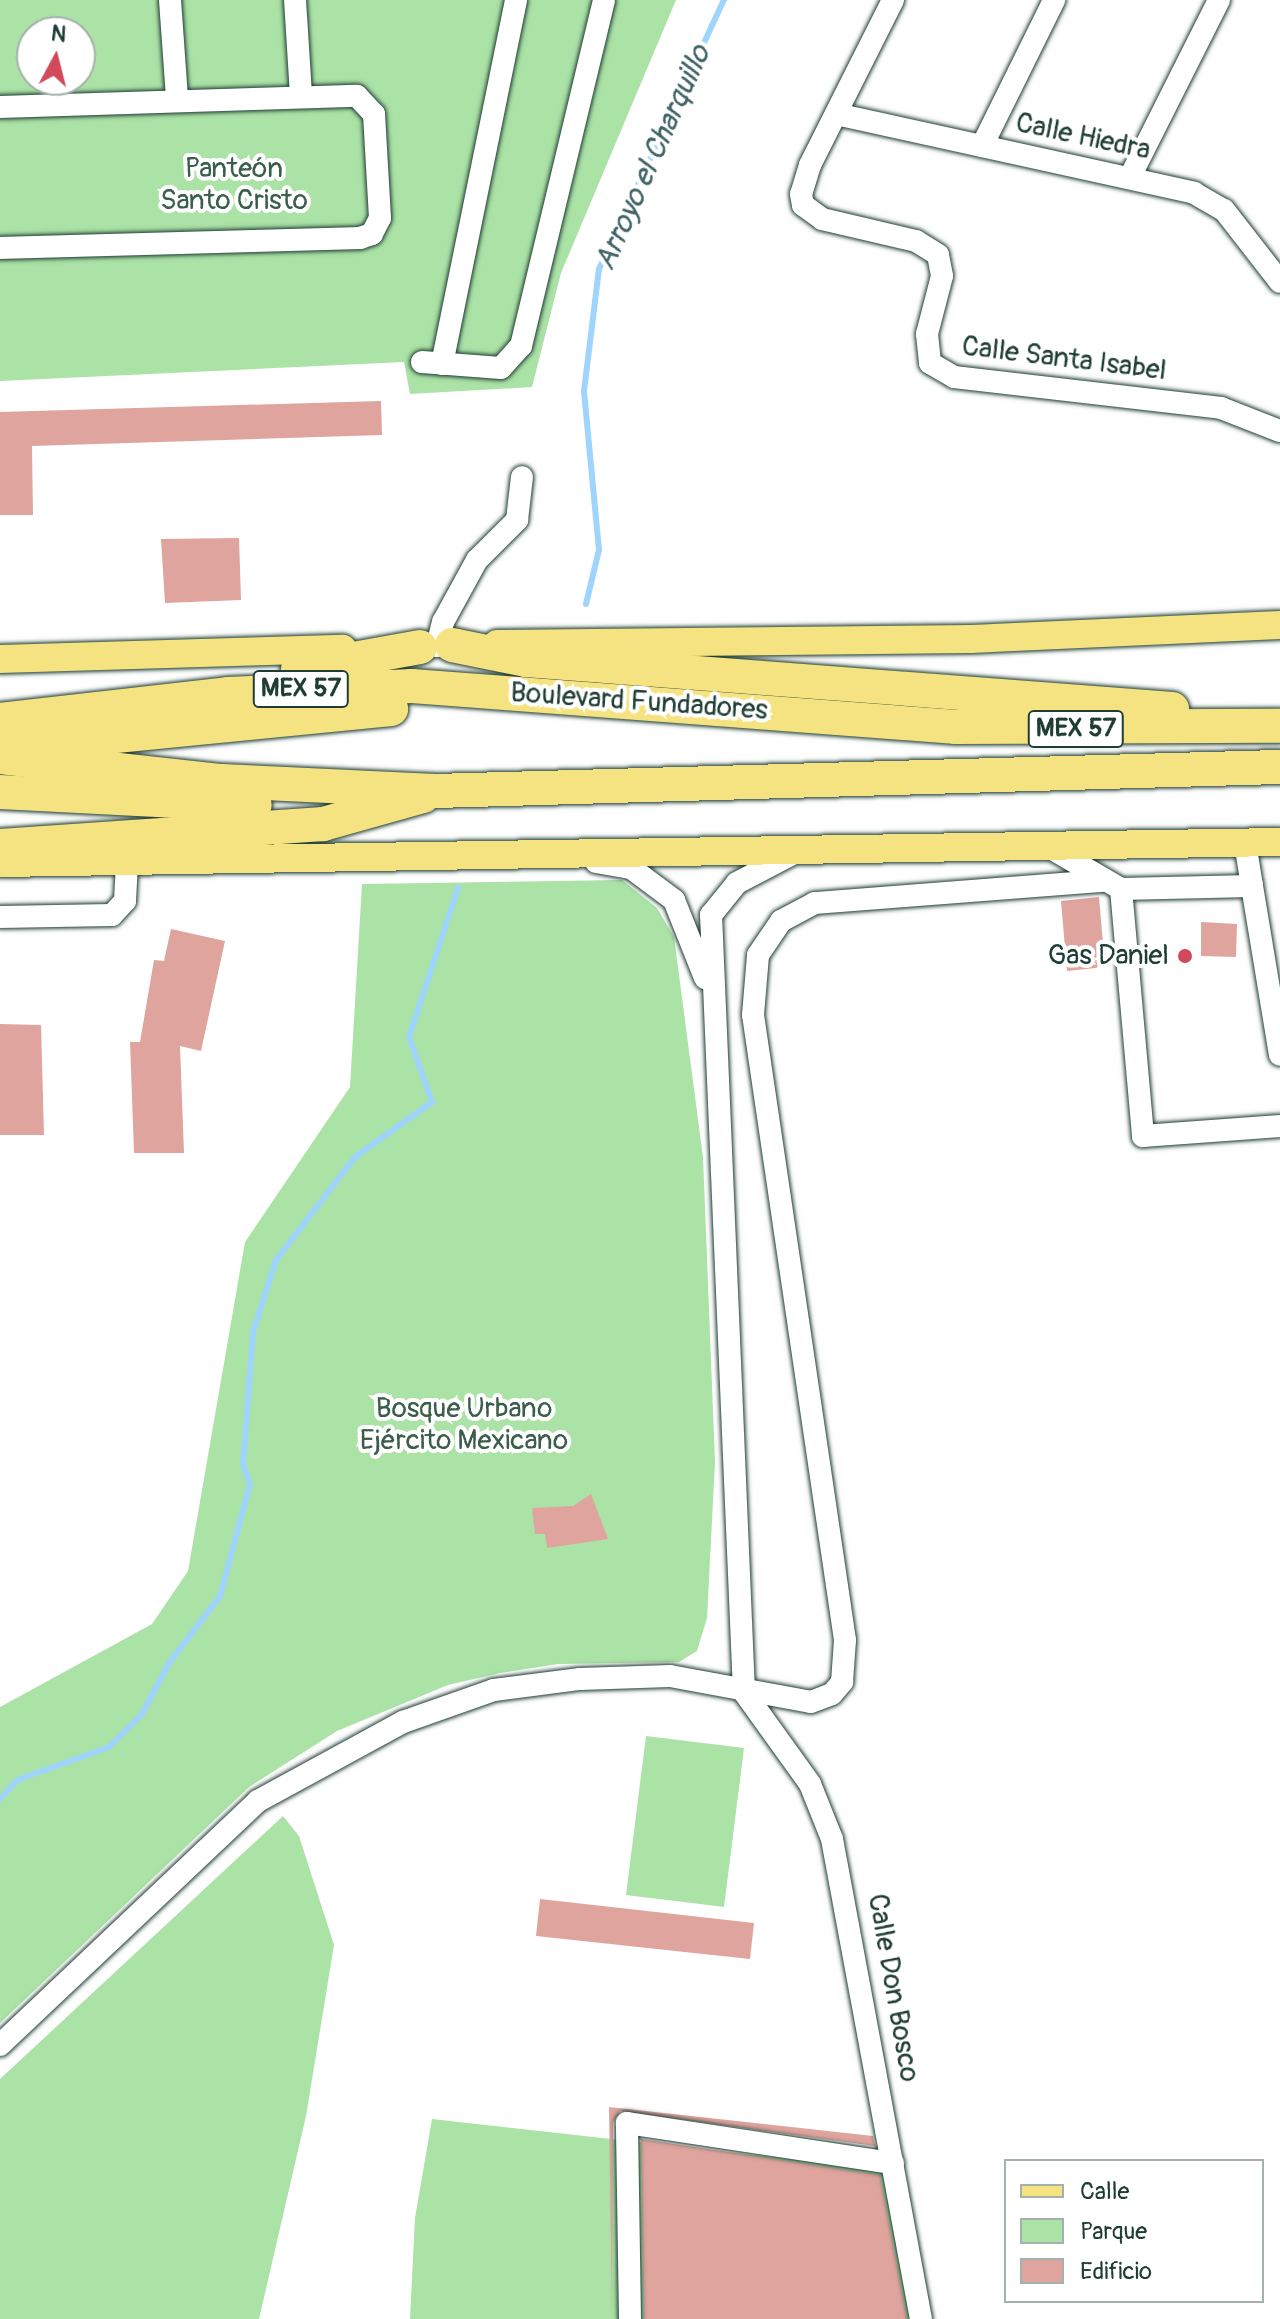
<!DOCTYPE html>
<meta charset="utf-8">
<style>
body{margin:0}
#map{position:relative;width:1280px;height:2319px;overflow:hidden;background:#fff;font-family:Pangolin,sans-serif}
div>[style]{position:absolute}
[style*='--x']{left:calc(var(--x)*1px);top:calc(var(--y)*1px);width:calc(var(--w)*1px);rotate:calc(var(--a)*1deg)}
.green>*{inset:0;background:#abe2a6}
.stream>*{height:6px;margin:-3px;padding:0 3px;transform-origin:3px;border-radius:3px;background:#9fd4fd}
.building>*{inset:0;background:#dea49d}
.roads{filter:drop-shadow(0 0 2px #1f3d34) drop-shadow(0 0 2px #1f3d34)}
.minor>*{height:22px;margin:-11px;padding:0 11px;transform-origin:11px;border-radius:11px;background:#fff}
.major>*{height:28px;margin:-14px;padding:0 14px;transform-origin:14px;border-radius:14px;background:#f5e382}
.highway>*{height:34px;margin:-17px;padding:0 17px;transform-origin:17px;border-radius:17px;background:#f5e382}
.dots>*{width:22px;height:22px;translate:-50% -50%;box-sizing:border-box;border:4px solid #fff;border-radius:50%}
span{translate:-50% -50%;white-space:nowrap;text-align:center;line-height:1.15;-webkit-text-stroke:8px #fff;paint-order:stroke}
.shield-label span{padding:2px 6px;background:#fff;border:2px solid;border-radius:6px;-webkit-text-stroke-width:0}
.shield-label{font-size:26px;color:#1f3d34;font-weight:700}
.street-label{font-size:28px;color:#1f3d34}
.park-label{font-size:28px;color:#3b5e4b}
.poi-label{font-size:28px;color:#1f3d34}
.right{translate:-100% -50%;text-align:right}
.water-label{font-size:30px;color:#3f6366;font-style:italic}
.legend{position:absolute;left:1004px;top:2159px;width:260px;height:144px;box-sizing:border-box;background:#fff;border:2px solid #a5b1ae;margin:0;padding:10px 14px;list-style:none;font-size:24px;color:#1f3d34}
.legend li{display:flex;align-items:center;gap:16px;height:40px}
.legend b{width:40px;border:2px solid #a5b1ae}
.north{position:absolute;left:16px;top:16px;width:80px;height:80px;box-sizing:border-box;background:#fff;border:2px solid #a5b1ae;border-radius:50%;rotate:7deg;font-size:22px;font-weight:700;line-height:32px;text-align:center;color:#1f3d34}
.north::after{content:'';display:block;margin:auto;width:28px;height:36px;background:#d1495b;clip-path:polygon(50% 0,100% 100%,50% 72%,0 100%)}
</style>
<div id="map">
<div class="green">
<i style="clip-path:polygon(evenodd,0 0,676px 0,561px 273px,532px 387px,410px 394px,404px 362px,0 381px,0 0,32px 32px,80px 32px,80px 80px,32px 80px,32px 32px)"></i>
<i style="clip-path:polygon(622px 880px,657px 908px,674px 937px,703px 1157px,715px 1462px,707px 1618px,697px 1651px,679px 1662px,558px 1664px,500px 1673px,448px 1685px,337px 1731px,249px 1787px,0 2023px,0 1707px,152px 1624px,188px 1571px,245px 1242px,350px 1087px,362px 884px)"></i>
<i style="clip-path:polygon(646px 1736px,744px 1748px,724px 1907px,626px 1895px)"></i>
<i style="clip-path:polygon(283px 1816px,299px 1836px,334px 1945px,306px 2116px,259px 2319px,0 2319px,0 2079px)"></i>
<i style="clip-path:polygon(432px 2119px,889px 2170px,917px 2319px,410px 2319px,415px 2218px)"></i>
</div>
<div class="stream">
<i style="--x:586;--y:604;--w:56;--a:-76.5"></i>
<i style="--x:599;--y:550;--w:160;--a:-95.4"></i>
<i style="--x:584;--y:391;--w:123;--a:-83"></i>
<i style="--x:599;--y:269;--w:297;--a:-65.1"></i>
<i style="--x:0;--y:1799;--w:25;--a:-48"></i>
<i style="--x:17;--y:1780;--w:98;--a:-19.7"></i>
<i style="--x:109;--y:1747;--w:47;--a:-45"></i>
<i style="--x:142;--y:1714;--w:58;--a:-62.1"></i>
<i style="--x:169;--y:1663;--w:84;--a:-52.7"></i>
<i style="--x:220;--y:1596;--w:116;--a:-75"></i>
<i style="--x:250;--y:1484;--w:20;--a:-110"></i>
<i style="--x:243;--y:1465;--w:133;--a:-85.7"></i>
<i style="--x:253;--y:1332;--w:76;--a:-72.3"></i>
<i style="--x:276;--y:1260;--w:130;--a:-52.5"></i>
<i style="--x:355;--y:1157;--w:95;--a:-35.5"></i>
<i style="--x:432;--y:1102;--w:69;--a:-109.5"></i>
<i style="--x:409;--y:1037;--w:157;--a:-71.8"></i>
</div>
<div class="building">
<i style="clip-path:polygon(381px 401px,382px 435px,32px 446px,33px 515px,0 515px,0 412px)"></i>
<i style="clip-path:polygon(239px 538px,241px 600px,165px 603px,161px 539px)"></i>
<i style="clip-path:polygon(1099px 897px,1105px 967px,1067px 971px,1061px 901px)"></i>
<i style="clip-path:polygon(1201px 922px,1237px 924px,1236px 957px,1201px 956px)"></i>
<i style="clip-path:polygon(171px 929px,225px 941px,201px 1051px,180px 1046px,184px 1153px,134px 1153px,130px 1042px,140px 1042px,154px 960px,164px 961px)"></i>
<i style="clip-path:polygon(0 1024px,41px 1025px,44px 1135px,0 1135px)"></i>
<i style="clip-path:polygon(591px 1494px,608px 1539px,547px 1548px,545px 1534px,535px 1534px,532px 1508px,573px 1506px)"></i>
<i style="clip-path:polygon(540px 1899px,754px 1923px,750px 1959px,536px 1936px)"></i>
<i style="clip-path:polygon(609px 2107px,873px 2136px,875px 2146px,620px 2111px,613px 2123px,612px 2319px)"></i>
<i style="clip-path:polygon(641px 2139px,880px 2175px,907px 2319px,644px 2319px)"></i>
</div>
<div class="roads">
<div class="minor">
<i style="--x:170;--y:0;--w:97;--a:85.9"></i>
<i style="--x:295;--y:0;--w:95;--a:86.4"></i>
<i style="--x:893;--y:0;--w:185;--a:116.7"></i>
<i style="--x:810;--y:165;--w:30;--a:107"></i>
<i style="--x:801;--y:194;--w:11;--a:80"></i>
<i style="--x:803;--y:205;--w:24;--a:36"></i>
<i style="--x:822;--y:219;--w:97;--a:13.2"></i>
<i style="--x:916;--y:241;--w:26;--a:32"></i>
<i style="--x:938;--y:255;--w:21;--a:79"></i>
<i style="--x:942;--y:276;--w:60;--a:104.5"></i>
<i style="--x:927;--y:334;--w:29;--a:84"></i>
<i style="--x:930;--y:363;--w:28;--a:30"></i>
<i style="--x:954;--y:377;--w:269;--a:6.6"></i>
<i style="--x:1221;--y:408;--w:63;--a:21.3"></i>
<i style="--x:0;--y:107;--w:357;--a:-1.8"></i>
<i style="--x:357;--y:96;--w:25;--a:47"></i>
<i style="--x:374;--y:114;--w:104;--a:86.7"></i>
<i style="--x:380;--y:218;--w:18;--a:117"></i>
<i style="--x:372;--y:234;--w:13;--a:162"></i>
<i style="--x:360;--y:238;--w:360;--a:178.4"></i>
<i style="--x:836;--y:114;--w:367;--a:12.4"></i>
<i style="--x:1194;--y:193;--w:34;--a:30"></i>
<i style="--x:1224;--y:210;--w:91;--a:52.1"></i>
<i style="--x:982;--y:146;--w:163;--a:-63.7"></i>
<i style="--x:1130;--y:177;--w:198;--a:-63.3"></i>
<i style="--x:422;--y:362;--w:79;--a:4.3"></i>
<i style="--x:501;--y:368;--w:30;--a:-48"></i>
<i style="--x:521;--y:346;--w:356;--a:-76.5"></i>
<i style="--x:442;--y:364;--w:371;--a:-78.5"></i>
<i style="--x:437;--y:646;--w:25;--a:-76"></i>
<i style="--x:443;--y:622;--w:71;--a:-61.3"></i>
<i style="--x:477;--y:560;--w:57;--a:-45"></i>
<i style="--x:517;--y:520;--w:43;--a:-83.4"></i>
<i style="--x:1042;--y:843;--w:91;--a:30.2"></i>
<i style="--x:1121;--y:889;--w:131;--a:-1.3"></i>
<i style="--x:1252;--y:886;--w:44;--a:-99.2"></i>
<i style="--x:596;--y:862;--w:36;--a:10"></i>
<i style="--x:631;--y:868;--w:54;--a:36.7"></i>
<i style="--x:674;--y:900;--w:84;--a:68.3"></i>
<i style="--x:1252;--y:886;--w:171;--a:80.6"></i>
<i style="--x:1121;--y:889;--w:248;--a:84.9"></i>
<i style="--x:1143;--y:1136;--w:137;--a:-4.2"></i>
<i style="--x:0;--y:917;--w:112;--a:-1"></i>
<i style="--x:112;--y:915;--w:19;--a:-47"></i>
<i style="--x:125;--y:901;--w:38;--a:-87"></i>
<i style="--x:744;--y:1692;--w:778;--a:-92.43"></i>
<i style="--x:711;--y:915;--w:41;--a:-50.9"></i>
<i style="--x:737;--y:883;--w:67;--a:-27.7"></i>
<i style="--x:744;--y:1692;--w:113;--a:54.3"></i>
<i style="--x:810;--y:1784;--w:59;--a:68.2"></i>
<i style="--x:832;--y:1839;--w:488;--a:79.5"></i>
<i style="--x:0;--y:2045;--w:355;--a:-43.4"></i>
<i style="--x:258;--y:1801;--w:165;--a:-28.6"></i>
<i style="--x:403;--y:1722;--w:96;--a:-19.4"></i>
<i style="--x:494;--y:1690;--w:87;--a:-7.3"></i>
<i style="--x:580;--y:1679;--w:90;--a:-1.9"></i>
<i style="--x:670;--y:1676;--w:143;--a:10.4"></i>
<i style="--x:811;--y:1702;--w:22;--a:-21"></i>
<i style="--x:832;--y:1694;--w:16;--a:-50"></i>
<i style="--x:842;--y:1682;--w:42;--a:-85.9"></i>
<i style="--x:845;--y:1640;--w:632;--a:-98.37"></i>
<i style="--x:753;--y:1015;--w:60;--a:-85.2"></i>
<i style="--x:758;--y:955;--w:41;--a:-55.9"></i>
<i style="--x:781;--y:921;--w:38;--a:-28"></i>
<i style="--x:815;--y:903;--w:288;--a:-4.4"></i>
<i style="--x:630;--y:2319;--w:196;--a:-90.9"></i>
<i style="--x:627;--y:2123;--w:269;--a:8.6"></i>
</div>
<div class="major">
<i style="--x:497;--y:644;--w:474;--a:-0.6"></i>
<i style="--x:971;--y:639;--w:309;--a:-2.6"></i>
<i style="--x:0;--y:659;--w:343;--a:-1.7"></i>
<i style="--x:0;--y:863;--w:1280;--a:-0.94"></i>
</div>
<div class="highway">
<i style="--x:452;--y:645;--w:76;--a:11.5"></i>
<i style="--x:526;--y:660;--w:648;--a:4.34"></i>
<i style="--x:298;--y:669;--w:124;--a:-10.2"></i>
<i style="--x:0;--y:720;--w:229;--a:-6.5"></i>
<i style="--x:228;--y:694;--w:184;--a:-2.5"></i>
<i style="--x:412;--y:686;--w:546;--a:4.31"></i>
<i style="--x:956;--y:727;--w:324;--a:-0.2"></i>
<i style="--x:14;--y:746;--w:379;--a:-5.6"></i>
<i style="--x:0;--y:757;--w:223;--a:6.2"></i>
<i style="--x:222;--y:781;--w:213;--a:2.7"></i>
<i style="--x:435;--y:791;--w:845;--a:-1.63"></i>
<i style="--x:0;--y:792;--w:255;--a:2.9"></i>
<i style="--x:0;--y:846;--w:324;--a:-3.9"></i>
<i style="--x:323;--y:824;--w:104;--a:-15.6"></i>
</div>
</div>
<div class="dots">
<i style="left:1185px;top:956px;background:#d1495b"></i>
</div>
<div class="shield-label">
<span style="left:301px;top:689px">MEX 57</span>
<span style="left:1076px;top:729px">MEX 57</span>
</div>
<div class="street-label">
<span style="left:1083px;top:137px;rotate:12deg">Calle Hiedra</span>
<span style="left:1064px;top:359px;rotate:7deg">Calle Santa Isabel</span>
<span style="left:639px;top:702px;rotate:4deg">Boulevard Fundadores</span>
<span style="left:893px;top:1988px;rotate:80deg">Calle Don Bosco</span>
</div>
<div class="park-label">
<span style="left:234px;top:185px">Panteón<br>Santo Cristo</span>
<span style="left:464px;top:1425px">Bosque Urbano<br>Ejército Mexicano</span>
</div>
<div class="poi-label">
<span class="right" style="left:1169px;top:956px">Gas Daniel</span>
</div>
<div class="water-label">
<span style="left:653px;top:158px;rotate:-66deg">Arroyo el Charquillo</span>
</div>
<ul class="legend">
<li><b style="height:10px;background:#f5e382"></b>Calle</li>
<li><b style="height:22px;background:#abe2a6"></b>Parque</li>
<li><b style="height:22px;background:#dea49d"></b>Edificio</li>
</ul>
<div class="north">N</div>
</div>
